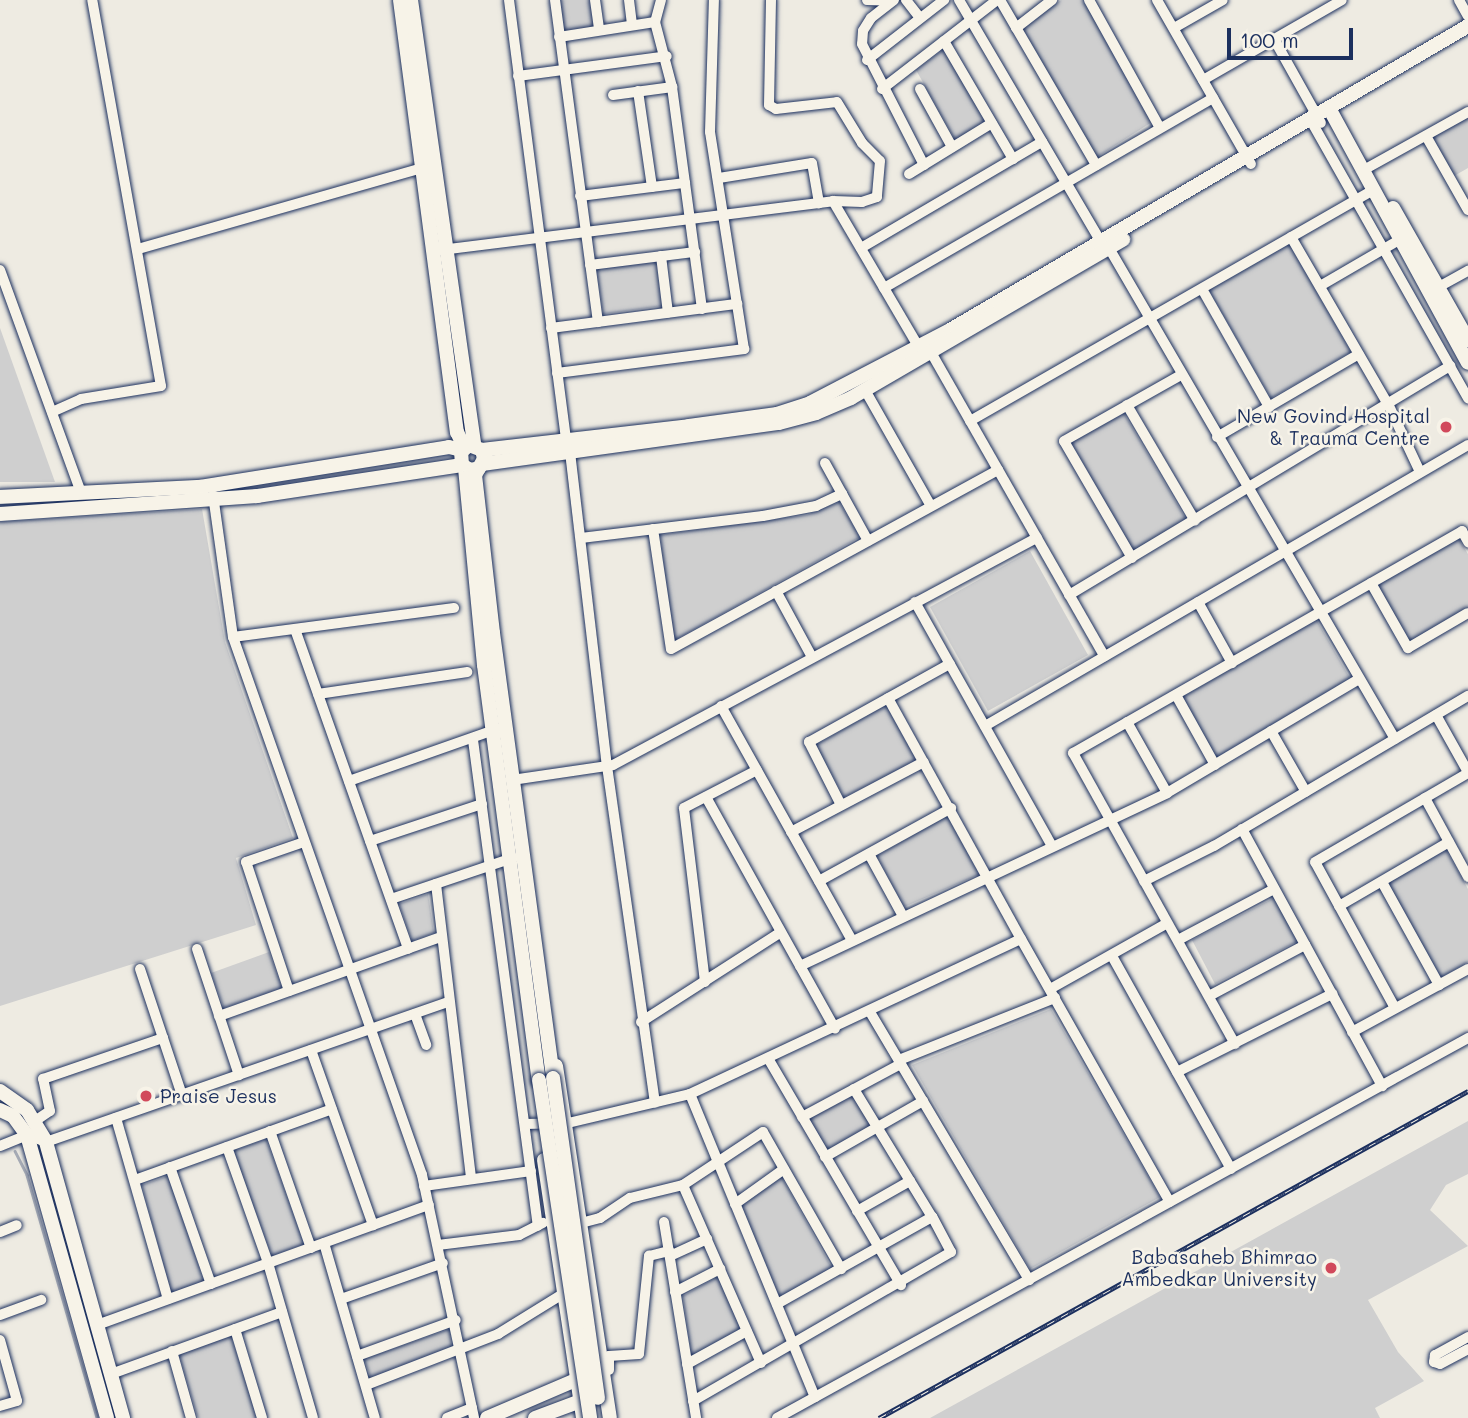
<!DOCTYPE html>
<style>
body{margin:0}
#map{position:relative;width:1468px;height:1418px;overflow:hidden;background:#eeebe2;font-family:Mali,sans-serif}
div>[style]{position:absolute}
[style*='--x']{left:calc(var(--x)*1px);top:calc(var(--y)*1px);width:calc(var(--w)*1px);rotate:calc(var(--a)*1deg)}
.green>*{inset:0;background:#cfcfcf}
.stream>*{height:2.5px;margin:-1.25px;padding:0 1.25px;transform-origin:1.25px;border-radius:1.25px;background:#a6abb5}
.roads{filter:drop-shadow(0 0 2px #1b2f5e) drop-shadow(0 0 2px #1b2f5e)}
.street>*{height:10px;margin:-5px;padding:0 5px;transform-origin:5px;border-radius:5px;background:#f7f3e8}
.secondary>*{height:14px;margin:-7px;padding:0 7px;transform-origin:7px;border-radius:7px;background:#f7f3e8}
.rail>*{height:5px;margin-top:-2.5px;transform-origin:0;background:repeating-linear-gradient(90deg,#f7f3e8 0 8px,#1b2f5e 0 16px);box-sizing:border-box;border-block:2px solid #1b2f5e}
.bridges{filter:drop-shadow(0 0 2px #1b2f5e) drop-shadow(0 0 2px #1b2f5e)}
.secondary-bridge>*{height:14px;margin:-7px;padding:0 7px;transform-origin:7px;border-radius:7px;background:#f7f3e8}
.dots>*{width:19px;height:19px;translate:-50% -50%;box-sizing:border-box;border:4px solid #f7f3e8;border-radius:50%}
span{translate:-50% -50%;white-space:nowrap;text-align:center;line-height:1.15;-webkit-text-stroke:5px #f7f3e8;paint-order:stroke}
.poi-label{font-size:19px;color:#1b2f5e}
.right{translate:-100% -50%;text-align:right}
.left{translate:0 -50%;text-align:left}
.scale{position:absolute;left:1227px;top:28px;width:126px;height:32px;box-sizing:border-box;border:4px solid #1b2f5e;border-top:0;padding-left:9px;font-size:21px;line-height:24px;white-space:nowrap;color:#1b2f5e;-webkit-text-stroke:5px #f7f3e8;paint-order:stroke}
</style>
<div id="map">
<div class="green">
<i style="clip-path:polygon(558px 0,591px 0,595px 28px,562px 32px)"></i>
<i style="clip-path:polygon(1061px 0,1084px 0,1152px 122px,1097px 157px,1022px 27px)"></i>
<i style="clip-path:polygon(944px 49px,988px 122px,957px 143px,916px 70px)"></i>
<i style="clip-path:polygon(1468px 117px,1468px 168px,1454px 176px,1433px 137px)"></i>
<i style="clip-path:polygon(1289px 244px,1351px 352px,1271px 398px,1209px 290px)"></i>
<i style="clip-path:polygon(656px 261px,662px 306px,603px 314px,597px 269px)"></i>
<i style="clip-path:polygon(0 328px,55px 482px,0 482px)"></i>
<i style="clip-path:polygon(1123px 412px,1187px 521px,1134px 552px,1071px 442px)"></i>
<i style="clip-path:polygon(839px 502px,860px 537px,673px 641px,660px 535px,807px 515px)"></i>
<i style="clip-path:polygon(202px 509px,225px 642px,293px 838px,236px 858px,256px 925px,0 1006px,0 522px)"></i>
<i style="clip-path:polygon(1458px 538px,1468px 554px,1468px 610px,1409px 643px,1376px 585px)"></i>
<i style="clip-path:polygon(1030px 551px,1088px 655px,988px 711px,930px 607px)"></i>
<i style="clip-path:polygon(1316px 619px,1351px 680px,1216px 758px,1181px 698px)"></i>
<i style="clip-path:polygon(886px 705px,918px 761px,844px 797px,816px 745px)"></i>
<i style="clip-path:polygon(948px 815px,980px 874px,904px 907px,877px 856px)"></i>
<i style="clip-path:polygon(1446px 850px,1468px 889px,1468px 962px,1440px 978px,1387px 882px)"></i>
<i style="clip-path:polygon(428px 894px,434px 933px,412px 941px,399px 904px)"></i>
<i style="clip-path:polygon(1276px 897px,1298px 941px,1215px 984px,1192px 940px)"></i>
<i style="clip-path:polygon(269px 952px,282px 988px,224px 1008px,211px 973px)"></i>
<i style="clip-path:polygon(1051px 1009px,1160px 1197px,1030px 1269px,912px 1065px)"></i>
<i style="clip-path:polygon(858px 1090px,878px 1126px,828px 1154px,808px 1118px)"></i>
<i style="clip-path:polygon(1468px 1121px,1468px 1174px,1446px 1185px,1430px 1210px,1468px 1246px,1368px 1300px,1398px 1352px,1424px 1381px,1375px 1408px,1380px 1418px,930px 1418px)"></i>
<i style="clip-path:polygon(266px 1139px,304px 1244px,272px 1256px,233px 1151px)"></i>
<i style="clip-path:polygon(168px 1176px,204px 1282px,171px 1293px,142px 1185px)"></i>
<i style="clip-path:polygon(781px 1176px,834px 1272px,780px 1302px,740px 1205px)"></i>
<i style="clip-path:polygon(719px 1276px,742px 1330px,692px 1358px,683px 1296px)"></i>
<i style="clip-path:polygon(450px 1329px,451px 1348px,371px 1378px,364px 1359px)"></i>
<i style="clip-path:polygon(231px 1336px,257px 1418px,198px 1418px,179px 1354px)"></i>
</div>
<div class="stream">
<i style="--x:15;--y:1151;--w:27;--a:63"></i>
<i style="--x:27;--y:1175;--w:253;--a:73.9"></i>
</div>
<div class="roads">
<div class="street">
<i style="--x:509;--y:0;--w:444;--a:82.6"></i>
<i style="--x:555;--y:0;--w:325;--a:82.4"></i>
<i style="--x:595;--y:0;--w:30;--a:82"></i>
<i style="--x:629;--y:0;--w:25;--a:83"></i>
<i style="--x:661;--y:0;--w:23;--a:105"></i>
<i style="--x:655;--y:22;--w:67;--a:75.3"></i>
<i style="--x:672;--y:87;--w:224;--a:82.3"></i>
<i style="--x:771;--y:0;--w:105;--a:91.1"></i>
<i style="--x:769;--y:105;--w:8;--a:30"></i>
<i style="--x:776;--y:109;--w:61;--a:-6.5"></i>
<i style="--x:837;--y:102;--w:48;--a:58.6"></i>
<i style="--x:862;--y:143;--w:25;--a:45"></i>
<i style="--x:880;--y:161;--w:36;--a:95"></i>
<i style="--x:877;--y:197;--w:16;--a:162"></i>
<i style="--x:862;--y:202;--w:29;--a:-178"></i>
<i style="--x:867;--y:0;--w:24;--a:2"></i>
<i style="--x:894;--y:0;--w:29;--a:142"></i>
<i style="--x:871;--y:18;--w:15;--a:122"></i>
<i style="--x:863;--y:31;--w:13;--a:94"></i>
<i style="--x:862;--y:44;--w:136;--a:62.9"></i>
<i style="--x:906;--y:0;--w:23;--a:52"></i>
<i style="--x:959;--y:0;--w:281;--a:59.6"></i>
<i style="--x:1101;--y:242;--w:10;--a:37"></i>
<i style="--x:1109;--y:248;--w:568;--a:59.78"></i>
<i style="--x:1000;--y:0;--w:191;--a:59.8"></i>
<i style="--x:1089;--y:0;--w:146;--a:61"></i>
<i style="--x:1157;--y:0;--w:189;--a:60.2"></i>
<i style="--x:1459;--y:0;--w:18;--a:61"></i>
<i style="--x:1016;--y:28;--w:46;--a:-37.9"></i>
<i style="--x:1174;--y:28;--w:56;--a:-29.7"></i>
<i style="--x:559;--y:37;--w:97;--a:-8.9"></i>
<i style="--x:1274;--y:39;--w:96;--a:60.8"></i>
<i style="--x:944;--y:41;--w:137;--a:59.7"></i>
<i style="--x:867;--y:60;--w:98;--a:-37.9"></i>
<i style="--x:518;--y:76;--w:150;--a:-7.6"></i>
<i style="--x:1203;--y:80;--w:160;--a:-29.9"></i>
<i style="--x:882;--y:89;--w:145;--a:-37.7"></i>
<i style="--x:920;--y:89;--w:66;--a:61.1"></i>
<i style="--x:638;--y:91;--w:97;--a:81.7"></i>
<i style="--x:613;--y:95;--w:60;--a:-7.7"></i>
<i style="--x:1310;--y:119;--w:321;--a:60.5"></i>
<i style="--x:1426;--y:136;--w:85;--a:60.4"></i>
<i style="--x:1369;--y:167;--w:113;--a:-29.1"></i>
<i style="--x:909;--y:174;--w:97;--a:-31.6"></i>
<i style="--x:719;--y:178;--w:94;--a:-9.2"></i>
<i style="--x:812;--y:163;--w:41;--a:80.1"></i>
<i style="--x:580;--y:196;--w:106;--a:-7.1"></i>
<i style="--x:1291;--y:237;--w:195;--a:59.9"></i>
<i style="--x:1389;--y:406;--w:73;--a:64.8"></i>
<i style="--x:861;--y:248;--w:210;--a:-30.4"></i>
<i style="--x:138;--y:249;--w:295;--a:-15.9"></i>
<i style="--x:441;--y:250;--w:395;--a:-7.1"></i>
<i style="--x:833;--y:201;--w:174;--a:59.6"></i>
<i style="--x:661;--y:256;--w:57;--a:83"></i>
<i style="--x:590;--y:265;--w:106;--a:-7.1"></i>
<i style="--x:0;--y:270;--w:237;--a:70"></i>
<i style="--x:1320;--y:286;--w:91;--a:-30.2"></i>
<i style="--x:884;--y:288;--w:380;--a:-30"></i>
<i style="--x:1202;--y:289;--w:136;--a:60.4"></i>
<i style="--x:1435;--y:289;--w:38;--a:-29"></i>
<i style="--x:551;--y:328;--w:188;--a:-7.4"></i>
<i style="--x:928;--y:347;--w:356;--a:60.3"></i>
<i style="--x:557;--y:373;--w:189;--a:-7.3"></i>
<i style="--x:744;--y:349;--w:220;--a:-98.9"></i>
<i style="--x:710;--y:132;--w:132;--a:-88.3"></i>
<i style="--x:865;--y:390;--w:133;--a:60.4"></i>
<i style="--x:1127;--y:405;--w:134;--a:59.6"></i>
<i style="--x:52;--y:412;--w:32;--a:-24"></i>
<i style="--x:81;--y:399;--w:81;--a:-9.2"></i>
<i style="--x:161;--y:386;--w:392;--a:-100.1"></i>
<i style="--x:970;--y:421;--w:463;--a:-29.8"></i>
<i style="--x:1217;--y:437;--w:164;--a:-30.3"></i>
<i style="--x:570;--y:452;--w:316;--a:83.3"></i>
<i style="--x:607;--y:766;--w:340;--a:81.9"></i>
<i style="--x:825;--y:463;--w:89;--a:61.1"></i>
<i style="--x:213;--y:495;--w:143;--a:82"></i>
<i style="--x:233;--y:637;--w:570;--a:70.64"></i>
<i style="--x:422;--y:1175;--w:249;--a:77.9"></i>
<i style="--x:653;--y:529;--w:121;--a:81.5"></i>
<i style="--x:671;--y:649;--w:373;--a:-28.7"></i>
<i style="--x:581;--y:538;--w:183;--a:-6.9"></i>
<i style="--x:763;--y:516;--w:54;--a:-10.7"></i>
<i style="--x:816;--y:506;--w:29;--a:-25"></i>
<i style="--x:1132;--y:558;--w:135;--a:-120.2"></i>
<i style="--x:1064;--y:441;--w:134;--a:-29.4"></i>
<i style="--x:1371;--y:583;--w:75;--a:60.4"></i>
<i style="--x:1408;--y:648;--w:69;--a:-30.3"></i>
<i style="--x:776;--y:591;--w:75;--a:61.4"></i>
<i style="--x:1069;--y:595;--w:445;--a:-31"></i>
<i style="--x:915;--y:602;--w:280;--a:60.7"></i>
<i style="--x:1198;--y:602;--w:70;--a:60.9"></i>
<i style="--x:296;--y:632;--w:336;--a:70.5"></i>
<i style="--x:233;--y:637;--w:223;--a:-7.5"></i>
<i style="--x:318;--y:694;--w:151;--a:-8.4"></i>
<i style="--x:1176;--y:695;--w:80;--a:60.9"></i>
<i style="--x:721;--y:706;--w:268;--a:60.8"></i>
<i style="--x:1436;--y:715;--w:65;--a:60.7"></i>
<i style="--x:1127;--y:722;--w:81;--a:60.6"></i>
<i style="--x:985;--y:726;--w:559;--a:-30.19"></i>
<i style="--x:1271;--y:731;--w:70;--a:60.2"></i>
<i style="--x:473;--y:740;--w:490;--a:82.4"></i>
<i style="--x:512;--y:780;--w:102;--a:-8.4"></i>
<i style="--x:613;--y:765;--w:481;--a:-28.2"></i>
<i style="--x:349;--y:781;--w:157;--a:-19.4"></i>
<i style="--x:706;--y:797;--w:265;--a:60.9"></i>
<i style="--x:1425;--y:798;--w:90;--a:61.4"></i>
<i style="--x:841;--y:805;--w:71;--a:-116.9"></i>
<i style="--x:809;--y:742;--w:161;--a:-29"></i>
<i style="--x:1242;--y:829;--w:293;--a:61.4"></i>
<i style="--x:791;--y:832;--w:150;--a:-27.8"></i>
<i style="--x:370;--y:841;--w:118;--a:-18.3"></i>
<i style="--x:869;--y:854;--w:71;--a:61.3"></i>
<i style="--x:819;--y:881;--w:151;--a:-28.9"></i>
<i style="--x:1144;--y:881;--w:78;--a:-26.6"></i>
<i style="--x:1214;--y:846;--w:295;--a:-30.6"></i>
<i style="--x:1382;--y:882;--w:118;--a:61"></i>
<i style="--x:436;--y:884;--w:297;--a:83.2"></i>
<i style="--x:391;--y:899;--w:129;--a:-18.6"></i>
<i style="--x:1339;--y:906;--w:127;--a:-30.2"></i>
<i style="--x:1021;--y:939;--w:302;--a:60.5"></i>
<i style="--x:1178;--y:940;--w:109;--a:-28"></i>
<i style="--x:197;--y:949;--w:133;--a:71.6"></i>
<i style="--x:1112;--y:956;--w:244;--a:60.8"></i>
<i style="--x:800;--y:966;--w:406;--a:-25.2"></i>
<i style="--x:1167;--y:793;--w:223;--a:-30.7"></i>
<i style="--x:140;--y:969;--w:133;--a:71.6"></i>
<i style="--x:705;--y:982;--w:175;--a:-96.9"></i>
<i style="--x:684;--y:808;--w:82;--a:-27.5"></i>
<i style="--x:1050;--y:989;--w:133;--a:-29.3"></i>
<i style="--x:289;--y:991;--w:136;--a:-108.4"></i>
<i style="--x:246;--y:862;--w:61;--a:-19"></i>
<i style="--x:1209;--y:996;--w:109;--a:-28"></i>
<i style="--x:1395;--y:1008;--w:166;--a:-118.7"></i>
<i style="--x:1315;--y:862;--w:177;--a:-30.2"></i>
<i style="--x:870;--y:1012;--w:312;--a:59.3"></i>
<i style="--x:415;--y:1014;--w:33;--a:70"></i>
<i style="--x:219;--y:1016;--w:236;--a:-19.6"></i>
<i style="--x:641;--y:1022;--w:166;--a:-32.7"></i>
<i style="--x:1352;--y:1032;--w:132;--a:-28.5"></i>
<i style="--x:1235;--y:1044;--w:333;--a:-119.1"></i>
<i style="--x:1073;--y:753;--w:448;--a:-29.7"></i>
<i style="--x:1462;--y:531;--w:13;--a:61"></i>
<i style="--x:311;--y:1050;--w:186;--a:70.5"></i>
<i style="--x:769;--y:1060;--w:261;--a:59.6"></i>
<i style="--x:899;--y:1060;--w:168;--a:-21.7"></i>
<i style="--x:1177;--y:1072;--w:174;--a:-26.7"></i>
<i style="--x:690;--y:1094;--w:328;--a:67.6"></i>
<i style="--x:802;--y:1117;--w:112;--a:-28.2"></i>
<i style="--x:116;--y:1118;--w:188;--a:74"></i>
<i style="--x:35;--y:1121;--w:18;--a:-34"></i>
<i style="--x:50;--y:1111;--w:33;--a:-102"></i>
<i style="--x:43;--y:1079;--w:127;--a:-18.9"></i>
<i style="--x:525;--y:1124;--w:43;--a:-1.3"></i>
<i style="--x:568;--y:1123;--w:125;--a:-13.4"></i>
<i style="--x:690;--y:1094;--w:365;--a:-25.1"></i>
<i style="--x:1021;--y:939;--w:275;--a:-118.9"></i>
<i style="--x:270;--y:1131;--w:124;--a:70.7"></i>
<i style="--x:0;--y:1146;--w:29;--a:-22"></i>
<i style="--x:27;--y:1135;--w:20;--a:20"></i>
<i style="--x:46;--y:1142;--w:426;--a:-19.2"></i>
<i style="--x:227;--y:1147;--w:123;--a:70.5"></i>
<i style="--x:268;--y:1263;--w:161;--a:73.8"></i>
<i style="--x:825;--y:1157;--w:113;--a:-29.7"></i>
<i style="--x:170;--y:1167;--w:124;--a:70.7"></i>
<i style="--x:135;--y:1180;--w:209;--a:-19.8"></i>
<i style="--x:424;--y:1186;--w:108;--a:-8"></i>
<i style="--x:735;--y:1204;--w:60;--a:-35.5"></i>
<i style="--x:857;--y:1211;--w:61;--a:-29.5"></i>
<i style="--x:664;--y:1222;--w:199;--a:80.7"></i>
<i style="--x:581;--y:1223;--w:20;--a:-15"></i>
<i style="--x:600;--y:1218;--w:36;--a:-34"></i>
<i style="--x:630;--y:1198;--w:55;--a:-13.8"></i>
<i style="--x:0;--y:1232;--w:18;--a:-22"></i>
<i style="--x:324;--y:1243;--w:182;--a:73.8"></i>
<i style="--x:438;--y:1245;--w:82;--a:-7"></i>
<i style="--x:519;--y:1235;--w:27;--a:-27"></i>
<i style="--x:670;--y:1256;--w:41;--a:-24.7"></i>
<i style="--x:675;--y:1292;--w:51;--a:-27.1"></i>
<i style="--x:341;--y:1299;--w:108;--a:-19.4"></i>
<i style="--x:777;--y:1304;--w:178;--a:-29.3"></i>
<i style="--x:932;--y:1217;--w:150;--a:-121.4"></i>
<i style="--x:0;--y:1315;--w:44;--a:-20.1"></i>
<i style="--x:97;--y:1325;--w:353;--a:-19.9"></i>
<i style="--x:235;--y:1329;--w:93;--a:73.1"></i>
<i style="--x:1468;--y:1337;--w:38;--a:151"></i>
<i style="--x:1435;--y:1355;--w:7;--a:98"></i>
<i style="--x:1434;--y:1362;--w:6;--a:18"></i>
<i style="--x:1440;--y:1364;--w:32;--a:-28"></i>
<i style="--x:0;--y:1340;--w:63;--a:74.4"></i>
<i style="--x:17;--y:1401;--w:18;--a:164"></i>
<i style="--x:172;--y:1351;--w:70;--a:74.2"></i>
<i style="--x:357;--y:1356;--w:105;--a:-20"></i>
<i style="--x:761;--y:1363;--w:194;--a:-113.7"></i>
<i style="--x:683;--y:1185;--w:96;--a:-33.5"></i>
<i style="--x:763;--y:1132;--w:158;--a:60.3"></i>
<i style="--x:687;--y:1364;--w:68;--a:-28.8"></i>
<i style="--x:609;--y:1370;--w:14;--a:-90"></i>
<i style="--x:609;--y:1356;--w:30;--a:-4"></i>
<i style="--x:639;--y:1354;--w:99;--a:-84.2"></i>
<i style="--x:649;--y:1256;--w:21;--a:-14"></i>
<i style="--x:111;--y:1374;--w:182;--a:-19.9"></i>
<i style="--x:366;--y:1385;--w:142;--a:-21.1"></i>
<i style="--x:498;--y:1334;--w:78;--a:-31.8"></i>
<i style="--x:693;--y:1401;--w:298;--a:-30"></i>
<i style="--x:951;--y:1252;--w:40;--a:-118"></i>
<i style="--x:447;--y:1418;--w:27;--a:-22"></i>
<i style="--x:777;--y:1418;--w:789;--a:-28.81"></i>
</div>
<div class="secondary">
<i style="--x:400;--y:0;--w:436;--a:82.5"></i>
<i style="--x:457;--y:432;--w:17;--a:65"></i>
<i style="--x:411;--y:0;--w:449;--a:81.9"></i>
<i style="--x:1329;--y:108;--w:290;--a:61.4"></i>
<i style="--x:1393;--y:208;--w:152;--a:60.4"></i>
<i style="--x:482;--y:450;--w:9;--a:77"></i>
<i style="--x:484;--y:459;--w:10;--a:119"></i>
<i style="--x:479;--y:468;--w:9;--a:167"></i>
<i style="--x:470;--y:470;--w:9;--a:-148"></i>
<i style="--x:462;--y:465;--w:13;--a:-94"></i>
<i style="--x:461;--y:452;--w:11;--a:-41"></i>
<i style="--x:469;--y:445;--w:14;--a:21"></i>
<i style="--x:482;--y:450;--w:208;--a:-6.6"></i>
<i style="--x:689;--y:426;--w:89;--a:-7.8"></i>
<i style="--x:777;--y:414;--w:35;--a:-18"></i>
<i style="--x:810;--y:403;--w:158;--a:-27.5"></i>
<i style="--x:950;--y:330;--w:601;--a:-30.41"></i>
<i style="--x:482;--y:464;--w:300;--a:-7.9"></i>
<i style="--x:779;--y:423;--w:38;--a:-15"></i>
<i style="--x:816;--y:413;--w:38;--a:-23"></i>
<i style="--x:851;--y:398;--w:315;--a:-30.2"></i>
<i style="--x:465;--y:468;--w:198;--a:84.5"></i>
<i style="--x:484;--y:665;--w:419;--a:82.5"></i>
<i style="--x:479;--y:468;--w:8;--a:120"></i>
<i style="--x:475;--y:475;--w:159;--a:83.5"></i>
<i style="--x:493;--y:633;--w:449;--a:82.3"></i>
<i style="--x:0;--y:497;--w:200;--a:-2.9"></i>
<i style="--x:200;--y:487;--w:252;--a:-9.1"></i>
<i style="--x:449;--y:447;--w:13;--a:13"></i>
<i style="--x:0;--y:514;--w:258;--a:-4"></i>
<i style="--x:257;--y:496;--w:207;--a:-8.6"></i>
<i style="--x:556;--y:1066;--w:356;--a:81.3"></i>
<i style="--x:0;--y:1091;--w:33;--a:35"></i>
<i style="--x:27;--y:1110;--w:37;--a:59"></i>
<i style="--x:46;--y:1142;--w:287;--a:74.4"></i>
<i style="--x:0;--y:1110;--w:14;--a:25"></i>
<i style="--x:13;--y:1116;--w:24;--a:54"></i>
<i style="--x:27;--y:1135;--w:294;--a:74.2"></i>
<i style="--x:544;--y:1160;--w:261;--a:81.4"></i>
<i style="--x:487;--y:1418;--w:107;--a:-23.2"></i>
<i style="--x:535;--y:1418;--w:54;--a:-20.4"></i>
</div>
</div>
<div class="rail">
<i style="--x:879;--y:1418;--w:674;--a:-29.04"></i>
</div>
<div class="bridges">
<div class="secondary-bridge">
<i style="--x:553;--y:1078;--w:323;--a:82"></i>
<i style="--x:539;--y:1080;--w:342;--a:81.4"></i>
</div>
</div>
<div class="dots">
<i style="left:1446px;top:427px;background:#d1495b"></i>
<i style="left:146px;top:1096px;background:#d1495b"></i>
<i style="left:1331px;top:1268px;background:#d1495b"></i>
</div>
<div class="poi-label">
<span class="right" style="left:1430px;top:427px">New Govind Hospital<br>&amp; Trauma Centre</span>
<span class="left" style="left:160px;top:1096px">Praise Jesus</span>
<span class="right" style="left:1317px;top:1268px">Babasaheb Bhimrao<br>Ambedkar University</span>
</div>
<div class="scale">100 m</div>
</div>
